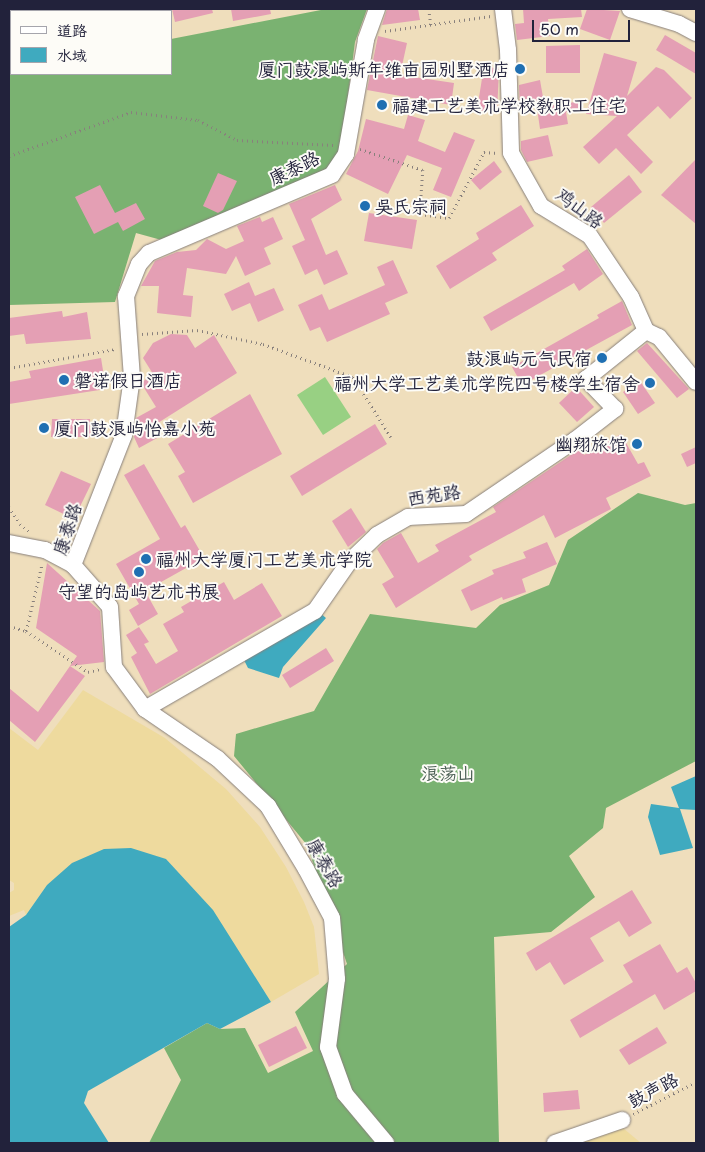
<!DOCTYPE html>
<meta charset="utf-8">
<style>
body{margin:0}
#map{position:relative;width:705px;height:1152px;overflow:hidden;background:#efdebc;font-family:"Playpen Sans","LXGW WenKai TC",sans-serif}
div>[style]{position:absolute}
[style*='--x']{left:calc(var(--x)*1px);top:calc(var(--y)*1px);width:calc(var(--w)*1px);rotate:calc(var(--a)*1deg)}
.green>*{inset:0;background:#98d083}
.forest>*{inset:0;background:#7ab271}
.sand>*{inset:0;background:#eeda9e}
.water>*{inset:0;background:#3faabf}
.building>*{inset:0;background:#e49fb4}
.path>*{height:2.5px;margin-top:-1.25px;transform-origin:0;background:repeating-linear-gradient(90deg,#88807c 0 1px,transparent 0 5px)}
.roads{filter:drop-shadow(0 0 1px #88807c) drop-shadow(0 0 1px #88807c)}
.minor>*{height:16px;margin:-8px;padding:0 8px;transform-origin:8px;border-radius:8px;background:#fff}
.dots>*{width:14px;height:14px;translate:-50% -50%;box-sizing:border-box;border:2px solid #fdfcf7;border-radius:50%}
span{translate:-50% -50%;white-space:nowrap;text-align:center;line-height:1.15;-webkit-text-stroke:4px #fdfcf7;paint-order:stroke}
.poi-label{font-size:18px;color:#22223b}
.right{translate:-100% -50%;text-align:right}
.left{translate:0 -50%;text-align:left}
.street-label{font-size:18px;color:#22223b}
.park-label{font-size:18px;color:#4b5f54}
.frame{position:absolute;inset:0;border:10px solid #22223b;pointer-events:none}
.legend{position:absolute;left:10px;top:10px;width:162px;height:65px;box-sizing:border-box;background:#fdfcf7;border:1px solid #a5a5ac;margin:0;padding:6px 9px;list-style:none;font-size:15px;color:#22223b}
.legend li{display:flex;align-items:center;gap:10px;height:25px}
.legend b{width:25px;border:1px solid #a5a5ac}
.scale{position:absolute;left:532px;top:20px;width:98px;height:22px;box-sizing:border-box;border:2px solid #22223b;border-top:0;padding-left:6px;font-size:15px;line-height:18px;white-space:nowrap;color:#22223b;-webkit-text-stroke:4px #fdfcf7;paint-order:stroke}
</style>
<div id="map">
<div class="green">
<i style="clip-path:polygon(325px 377px,351px 417px,323px 435px,297px 395px)"></i>
</div>
<div class="forest">
<i style="clip-path:polygon(9px 9px,149px 11px,11px 11px,11px 74px,171px 74px,171px 39px,326px 9px,367px 9px,355px 42px,340px 157px,326px 173px,165px 241px,136px 233px,115px 302px,9px 305px)"></i>
<i style="clip-path:polygon(638px 493px,685px 505px,696px 503px,696px 761px,606px 808px,603px 828px,569px 856px,595px 897px,551px 932px,494px 937px,499px 1143px,149px 1143px,181px 1080px,164px 1048px,207px 1023px,220px 1029px,245px 1028px,268px 1073px,313px 1051px,295px 1012px,347px 964px,307px 845px,234px 756px,236px 734px,314px 711px,370px 614px,476px 628px,500px 605px,549px 585px,568px 540px)"></i>
</div>
<div class="sand">
<i style="clip-path:polygon(83px 690px,165px 738px,226px 789px,260px 827px,286px 867px,304px 902px,314px 927px,319px 974px,271px 1002px,212px 910px,166px 859px,47px 885px,26px 915px,24px 910px,9px 916px,9px 893px,14px 890px,14px 883px,9px 880px,9px 728px,38px 750px)"></i>
<i style="clip-path:polygon(623px 1128px,641px 1143px,579px 1143px)"></i>
</div>
<div class="water">
<i style="clip-path:polygon(320px 613px,326px 618px,283px 667px,279px 678px,248px 668px,243px 658px)"></i>
<i style="clip-path:polygon(696px 776px,696px 810px,680px 809px,693px 848px,660px 855px,648px 817px,651px 804px,679px 808px,671px 787px)"></i>
<i style="clip-path:polygon(131px 848px,166px 859px,213px 910px,271px 1002px,220px 1029px,207px 1023px,88px 1091px,84px 1103px,109px 1143px,9px 1143px,9px 927px,26px 915px,47px 885px,72px 863px,104px 849px)"></i>
</div>
<div class="building">
<i style="clip-path:polygon(172px 9px,212px 9px,213px 13px,175px 22px)"></i>
<i style="clip-path:polygon(231px 9px,270px 9px,271px 14px,233px 21px)"></i>
<i style="clip-path:polygon(387px 9px,418px 9px,420px 20px,382px 25px)"></i>
<i style="clip-path:polygon(523px 9px,581px 9px,582px 17px,548px 19px,550px 36px,517px 40px,515px 24px,524px 23px)"></i>
<i style="clip-path:polygon(587px 9px,620px 11px,610px 40px,580px 29px)"></i>
<i style="clip-path:polygon(665px 35px,696px 53px,696px 74px,656px 50px)"></i>
<i style="clip-path:polygon(378px 36px,407px 43px,400px 75px,454px 83px,451px 105px,367px 90px)"></i>
<i style="clip-path:polygon(580px 45px,580px 73px,546px 73px,546px 46px)"></i>
<i style="clip-path:polygon(604px 53px,637px 62px,627px 96px,656px 67px,664px 70px,692px 98px,670px 119px,658px 106px,627px 135px,653px 162px,641px 174px,616px 148px,599px 164px,583px 147px,617px 116px,586px 114px)"></i>
<i style="clip-path:polygon(484px 66px,499px 69px,497px 113px,477px 110px)"></i>
<i style="clip-path:polygon(540px 80px,544px 103px,520px 108px,519px 85px)"></i>
<i style="clip-path:polygon(581px 101px,581px 113px,566px 112px,568px 124px,540px 129px,537px 108px)"></i>
<i style="clip-path:polygon(408px 115px,425px 120px,418px 141px,445px 152px,454px 132px,475px 140px,451px 197px,433px 190px,442px 168px,407px 155px,388px 194px,346px 174px,358px 151px,366px 119px,404px 129px)"></i>
<i style="clip-path:polygon(548px 135px,553px 156px,527px 162px,521px 150px,521px 141px)"></i>
<i style="clip-path:polygon(696px 159px,696px 224px,661px 195px)"></i>
<i style="clip-path:polygon(494px 161px,502px 172px,480px 190px,471px 180px)"></i>
<i style="clip-path:polygon(218px 173px,237px 181px,223px 210px,218px 213px,203px 206px)"></i>
<i style="clip-path:polygon(629px 175px,642px 192px,604px 223px,591px 207px)"></i>
<i style="clip-path:polygon(100px 185px,115px 213px,136px 203px,145px 219px,123px 231px,118px 222px,94px 234px,75px 197px)"></i>
<i style="clip-path:polygon(335px 185px,342px 200px,311px 219px,326px 255px,337px 250px,348px 274px,324px 285px,317px 269px,305px 275px,292px 246px,305px 240px,289px 204px)"></i>
<i style="clip-path:polygon(521px 205px,534px 226px,492px 253px,497px 260px,450px 289px,436px 266px,479px 239px,476px 233px)"></i>
<i style="clip-path:polygon(369px 213px,417px 220px,412px 249px,364px 241px)"></i>
<i style="clip-path:polygon(260px 217px,262px 222px,273px 217px,283px 239px,264px 248px,271px 264px,245px 276px,236px 256px,226px 274px,187px 268px,183px 295px,193px 296px,191px 317px,157px 313px,159px 286px,141px 286px,155px 261px,177px 252px,196px 250px,207px 239px,226px 249px,244px 241px,237px 226px)"></i>
<i style="clip-path:polygon(587px 249px,603px 274px,579px 291px,574px 283px,491px 331px,483px 317px,565px 270px,562px 266px)"></i>
<i style="clip-path:polygon(393px 260px,408px 293px,385px 303px,390px 314px,327px 342px,320px 327px,310px 331px,298px 305px,322px 294px,329px 310px,385px 285px,377px 267px)"></i>
<i style="clip-path:polygon(249px 282px,255px 296px,274px 288px,284px 310px,258px 322px,250px 303px,232px 311px,224px 294px)"></i>
<i style="clip-path:polygon(622px 301px,632px 325px,522px 385px,512px 367px,599px 318px,597px 315px)"></i>
<i style="clip-path:polygon(62px 311px,63px 317px,87px 312px,91px 339px,26px 344px,24px 334px,9px 336px,9px 318px)"></i>
<i style="clip-path:polygon(171px 334px,187px 335px,195px 348px,214px 335px,237px 373px,153px 426px,159px 437px,139px 448px,134px 437px,136px 418px,156px 407px,141px 383px,153px 374px,143px 358px,153px 343px)"></i>
<i style="clip-path:polygon(647px 343px,689px 389px,677px 398px,637px 351px)"></i>
<i style="clip-path:polygon(101px 358px,106px 389px,9px 404px,9px 382px,31px 378px,29px 371px)"></i>
<i style="clip-path:polygon(640px 381px,655px 403px,638px 414px,623px 392px)"></i>
<i style="clip-path:polygon(576px 387px,594px 407px,577px 422px,559px 403px)"></i>
<i style="clip-path:polygon(250px 394px,282px 454px,193px 503px,178px 476px,185px 472px,168px 444px)"></i>
<i style="clip-path:polygon(52px 419px,90px 419px,91px 437px,51px 437px)"></i>
<i style="clip-path:polygon(375px 424px,387px 444px,302px 496px,290px 476px)"></i>
<i style="clip-path:polygon(621px 434px,638px 464px,644px 462px,651px 476px,606px 498px,611px 509px,555px 538px,544px 515px,469px 556px,472px 560px,396px 608px,382px 584px,394px 577px,377px 549px,383px 543px,401px 533px,418px 563px,439px 551px,435px 545px,496px 512px,493px 507px,574px 453px,581px 449px,584px 455px)"></i>
<i style="clip-path:polygon(696px 447px,696px 463px,687px 467px,681px 454px)"></i>
<i style="clip-path:polygon(144px 464px,181px 528px,185px 525px,204px 558px,145px 591px,158px 614px,138px 626px,129px 610px,139px 604px,116px 564px,160px 539px,124px 475px)"></i>
<i style="clip-path:polygon(61px 471px,91px 484px,74px 519px,45px 505px)"></i>
<i style="clip-path:polygon(351px 508px,366px 532px,348px 547px,332px 521px)"></i>
<i style="clip-path:polygon(547px 542px,557px 564px,522px 579px,526px 592px,503px 600px,502px 597px,471px 611px,461px 590px,494px 574px,492px 570px,526px 558px,523px 552px)"></i>
<i style="clip-path:polygon(47px 563px,100px 611px,104px 662px,70px 666px,77px 656px,36px 628px)"></i>
<i style="clip-path:polygon(224px 582px,234px 600px,262px 583px,282px 616px,150px 694px,131px 657px,137px 653px,126px 635px,139px 627px,149px 642px,144px 644px,156px 664px,178px 651px,163px 624px,184px 612px,181px 607px)"></i>
<i style="clip-path:polygon(326px 648px,334px 661px,290px 688px,282px 675px)"></i>
<i style="clip-path:polygon(70px 666px,85px 676px,35px 742px,9px 720px,9px 688px,38px 712px)"></i>
<i style="clip-path:polygon(632px 890px,652px 923px,629px 937px,619px 921px,590px 938px,604px 961px,564px 985px,550px 962px,536px 971px,526px 953px)"></i>
<i style="clip-path:polygon(660px 944px,677px 973px,687px 967px,696px 983px,696px 991px,664px 1010px,655px 994px,580px 1038px,570px 1020px,633px 982px,623px 965px)"></i>
<i style="clip-path:polygon(296px 1026px,307px 1048px,269px 1067px,258px 1045px)"></i>
<i style="clip-path:polygon(657px 1027px,667px 1043px,629px 1065px,619px 1050px)"></i>
<i style="clip-path:polygon(578px 1090px,580px 1109px,544px 1112px,543px 1093px)"></i>
</div>
<div class="path">
<i style="--x:429;--y:9;--w:16;--a:83"></i>
<i style="--x:385;--y:31;--w:107;--a:-8.1"></i>
<i style="--x:360;--y:149;--w:66;--a:18.4"></i>
<i style="--x:423;--y:170;--w:44;--a:93.9"></i>
<i style="--x:420;--y:214;--w:29;--a:8"></i>
<i style="--x:449;--y:218;--w:75;--a:-62.1"></i>
<i style="--x:484;--y:152;--w:14;--a:4"></i>
<i style="--x:9;--y:156;--w:130;--a:-19.8"></i>
<i style="--x:131;--y:112;--w:67;--a:6.8"></i>
<i style="--x:198;--y:120;--w:44;--a:27.1"></i>
<i style="--x:237;--y:140;--w:97;--a:3"></i>
<i style="--x:142;--y:334;--w:55;--a:-4.2"></i>
<i style="--x:197;--y:330;--w:67;--a:12"></i>
<i style="--x:263;--y:344;--w:96;--a:20.1"></i>
<i style="--x:353;--y:377;--w:71;--a:57.7"></i>
<i style="--x:9;--y:368;--w:109;--a:-10.1"></i>
<i style="--x:9;--y:507;--w:20;--a:57"></i>
<i style="--x:20;--y:524;--w:13;--a:39"></i>
<i style="--x:9;--y:626;--w:18;--a:16"></i>
<i style="--x:26;--y:631;--w:74;--a:33.5"></i>
<i style="--x:88;--y:672;--w:12;--a:-14"></i>
<i style="--x:26;--y:631;--w:69;--a:-76.6"></i>
<i style="--x:633;--y:1114;--w:71;--a:-26.9"></i>
</div>
<div class="roads">
<div class="minor">
<i style="--x:377;--y:9;--w:33;--a:110"></i>
<i style="--x:366;--y:40;--w:116;--a:100"></i>
<i style="--x:346;--y:154;--w:25;--a:124"></i>
<i style="--x:332;--y:175;--w:199;--a:156.9"></i>
<i style="--x:149;--y:253;--w:15;--a:132"></i>
<i style="--x:139;--y:264;--w:35;--a:112"></i>
<i style="--x:126;--y:296;--w:81;--a:85.8"></i>
<i style="--x:132;--y:377;--w:59;--a:97.9"></i>
<i style="--x:124;--y:435;--w:140;--a:111.4"></i>
<i style="--x:73;--y:565;--w:56;--a:48.6"></i>
<i style="--x:110;--y:607;--w:60;--a:86.2"></i>
<i style="--x:114;--y:667;--w:52;--a:53.6"></i>
<i style="--x:145;--y:709;--w:88;--a:34.4"></i>
<i style="--x:218;--y:759;--w:69;--a:43.2"></i>
<i style="--x:268;--y:806;--w:74;--a:58.9"></i>
<i style="--x:306;--y:869;--w:55;--a:62"></i>
<i style="--x:332;--y:918;--w:61;--a:85.3"></i>
<i style="--x:337;--y:979;--w:69;--a:97.5"></i>
<i style="--x:328;--y:1047;--w:50;--a:70.1"></i>
<i style="--x:345;--y:1094;--w:64;--a:50.1"></i>
<i style="--x:503;--y:9;--w:41;--a:83"></i>
<i style="--x:508;--y:50;--w:103;--a:88.3"></i>
<i style="--x:511;--y:153;--w:61;--a:60.5"></i>
<i style="--x:541;--y:206;--w:57;--a:31.5"></i>
<i style="--x:590;--y:236;--w:73;--a:56.1"></i>
<i style="--x:631;--y:297;--w:37;--a:66"></i>
<i style="--x:646;--y:331;--w:14;--a:25"></i>
<i style="--x:659;--y:337;--w:58;--a:50.6"></i>
<i style="--x:630;--y:9;--w:51;--a:17"></i>
<i style="--x:679;--y:24;--w:19;--a:28"></i>
<i style="--x:9;--y:543;--w:37;--a:11"></i>
<i style="--x:45;--y:550;--w:32;--a:28"></i>
<i style="--x:145;--y:709;--w:196;--a:-30"></i>
<i style="--x:315;--y:611;--w:60;--a:-55.2"></i>
<i style="--x:349;--y:562;--w:39;--a:-44"></i>
<i style="--x:377;--y:535;--w:36;--a:-30"></i>
<i style="--x:408;--y:517;--w:58;--a:-3"></i>
<i style="--x:466;--y:514;--w:132;--a:-34.2"></i>
<i style="--x:575;--y:440;--w:51;--a:-37.8"></i>
<i style="--x:615;--y:409;--w:42;--a:-134"></i>
<i style="--x:586;--y:379;--w:77;--a:-38.7"></i>
<i style="--x:555;--y:1143;--w:71;--a:-18.9"></i>
</div>
</div>
<div class="dots">
<i style="left:520px;top:69px;background:#1f6fb2"></i>
<i style="left:382px;top:105px;background:#1f6fb2"></i>
<i style="left:365px;top:206px;background:#1f6fb2"></i>
<i style="left:602px;top:358px;background:#1f6fb2"></i>
<i style="left:64px;top:380px;background:#1f6fb2"></i>
<i style="left:650px;top:383px;background:#1f6fb2"></i>
<i style="left:44px;top:428px;background:#1f6fb2"></i>
<i style="left:637px;top:444px;background:#1f6fb2"></i>
<i style="left:146px;top:559px;background:#1f6fb2"></i>
<i style="left:139px;top:572px;background:#1f6fb2"></i>
</div>
<div class="poi-label">
<span class="right" style="left:510px;top:69px">厦门鼓浪屿斯年维亩园别墅酒店</span>
<span class="left" style="left:392px;top:105px">福建工艺美术学校教职工住宅</span>
<span class="left" style="left:375px;top:206px">吴氏宗祠</span>
<span class="right" style="left:592px;top:358px">鼓浪屿元气民宿</span>
<span class="left" style="left:74px;top:380px">磐诺假日酒店</span>
<span class="right" style="left:640px;top:383px">福州大学工艺美术学院四号楼学生宿舍</span>
<span class="left" style="left:54px;top:428px">厦门鼓浪屿怡嘉小苑</span>
<span class="right" style="left:627px;top:444px">幽翔旅馆</span>
<span class="left" style="left:156px;top:559px">福州大学厦门工艺美术学院</span>
<span style="left:139px;top:591px">守望的岛屿艺术书展</span>
</div>
<div class="street-label">
<span style="left:294px;top:168px;rotate:-26deg">康泰路</span>
<span style="left:580px;top:208px;rotate:37deg">鸡山路</span>
<span style="left:434px;top:495px;rotate:-9deg">西苑路</span>
<span style="left:67px;top:529px;rotate:-72deg">康泰路</span>
<span style="left:325px;top:863px;rotate:60deg">康泰路</span>
<span style="left:653px;top:1090px;rotate:-27deg">鼓声路</span>
</div>
<div class="park-label">
<span style="left:448px;top:773px">浪荡山</span>
</div>
<div class="frame"></div>
<ul class="legend">
<li><b style="height:6px;background:#fff"></b>道路</li>
<li><b style="height:14px;background:#3faabf"></b>水域</li>
</ul>
<div class="scale">50 m</div>
</div>
